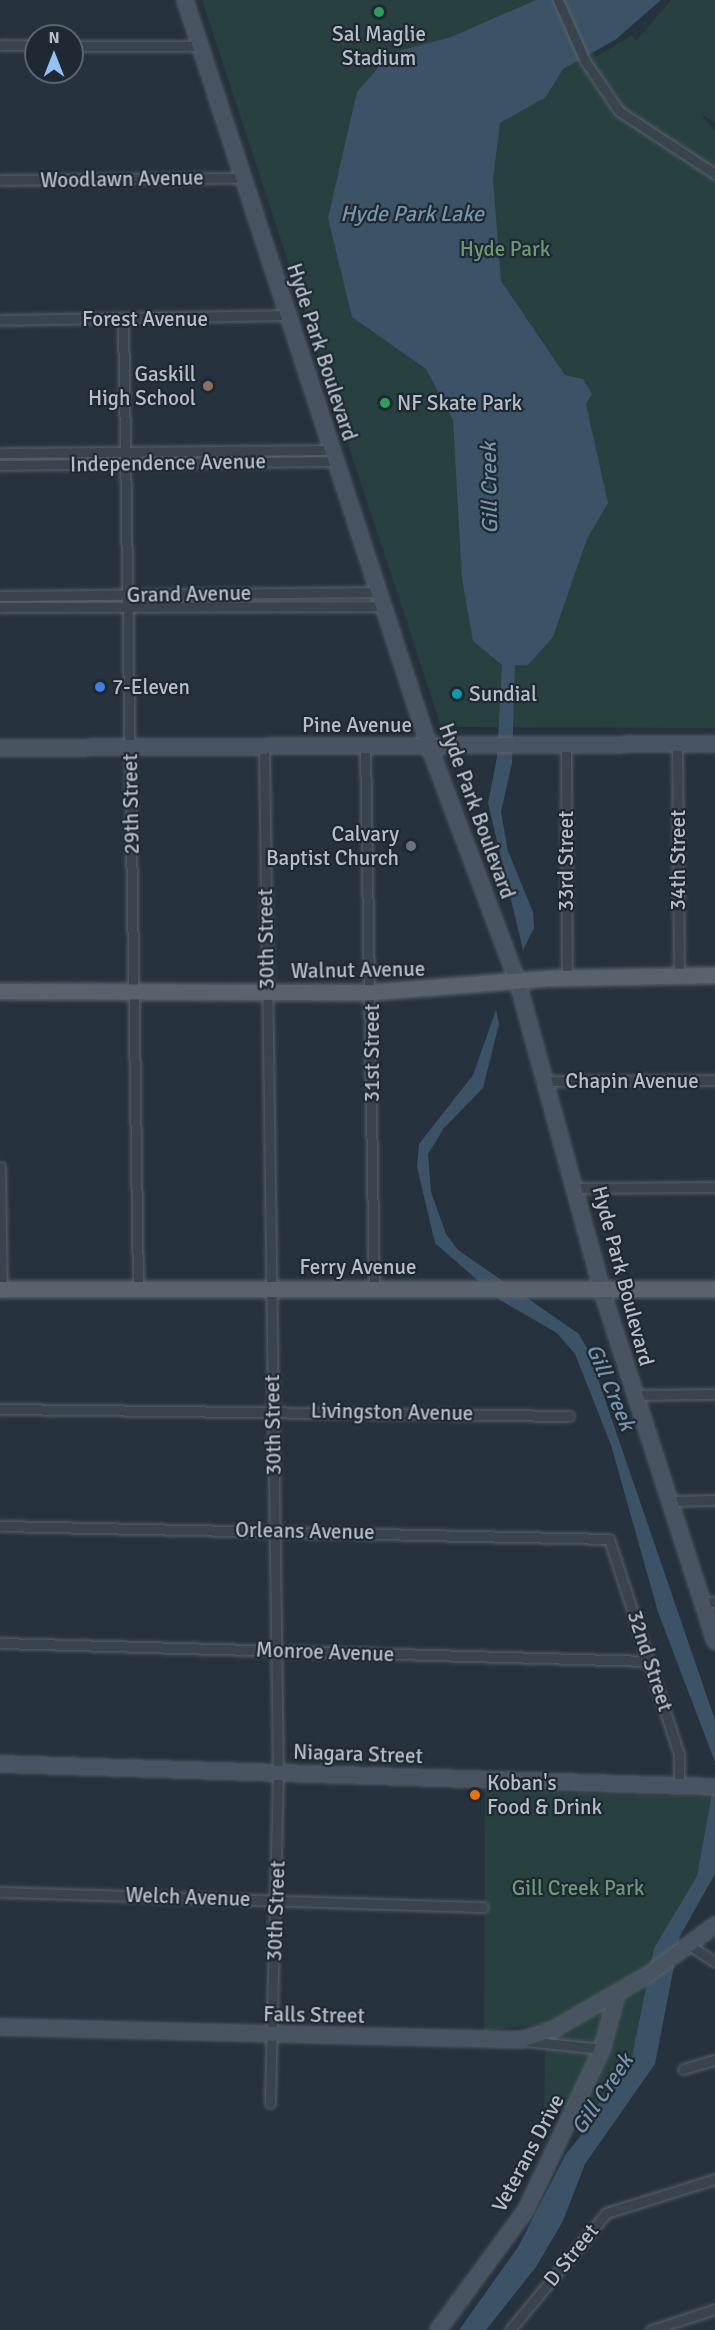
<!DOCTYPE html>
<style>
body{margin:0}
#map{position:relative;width:715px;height:2330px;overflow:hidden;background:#26323e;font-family:Signika,sans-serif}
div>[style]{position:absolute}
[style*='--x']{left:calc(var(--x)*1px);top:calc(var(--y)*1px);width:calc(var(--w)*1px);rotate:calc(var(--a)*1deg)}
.green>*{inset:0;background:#294040}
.water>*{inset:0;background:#3c5266}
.roads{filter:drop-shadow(0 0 2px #58626c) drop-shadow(0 0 2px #58626c)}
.street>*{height:9px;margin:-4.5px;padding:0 4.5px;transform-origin:4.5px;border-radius:4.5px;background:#3a444e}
.secondary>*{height:14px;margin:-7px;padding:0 7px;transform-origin:7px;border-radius:7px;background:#485461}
.primary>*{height:15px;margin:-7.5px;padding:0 7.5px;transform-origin:7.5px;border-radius:7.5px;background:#58636e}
.dots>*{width:16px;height:16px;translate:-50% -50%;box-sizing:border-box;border:3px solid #1f2933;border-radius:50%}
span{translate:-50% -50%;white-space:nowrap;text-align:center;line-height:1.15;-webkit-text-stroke:4.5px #1f2933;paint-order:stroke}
.poi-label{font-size:21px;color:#b6bfc9}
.right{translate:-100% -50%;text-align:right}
.left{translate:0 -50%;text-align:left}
.street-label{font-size:21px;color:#b6bfc9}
.park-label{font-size:21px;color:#6e9874}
.water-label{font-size:22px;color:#7893aa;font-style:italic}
.north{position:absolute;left:24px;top:24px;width:60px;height:60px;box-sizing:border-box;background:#1f2933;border:2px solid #5b656f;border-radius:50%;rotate:0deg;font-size:16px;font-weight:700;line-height:24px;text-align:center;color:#b6bfc9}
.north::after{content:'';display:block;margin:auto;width:21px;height:27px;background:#91c0f3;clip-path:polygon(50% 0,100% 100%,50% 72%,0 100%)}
</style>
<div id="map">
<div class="green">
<i style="clip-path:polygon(202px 0,570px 0,596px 57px,632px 35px,636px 41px,671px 0,715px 0,715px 122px,700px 114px,715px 131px,715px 728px,446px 727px,440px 723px)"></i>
<i style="clip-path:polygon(485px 1790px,713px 1797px,697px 1876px,654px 1948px,629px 2071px,595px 2108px,544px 2107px,546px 2023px,484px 2031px)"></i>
</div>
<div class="water">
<i style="clip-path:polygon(536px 0,661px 0,615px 40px,563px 69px,546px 97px,500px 123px,493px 179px,501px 281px,565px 375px,583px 379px,592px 394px,586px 404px,608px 503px,587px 539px,553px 637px,528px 665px,515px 665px,512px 763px,501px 812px,508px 851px,533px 912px,534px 928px,523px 950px,488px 803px,497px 757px,502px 665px,473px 641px,462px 579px,453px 420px,426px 369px,352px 317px,328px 218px,357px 92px,391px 53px,451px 37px)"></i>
<i style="clip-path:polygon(496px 1010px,499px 1024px,483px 1088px,444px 1128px,428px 1154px,431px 1192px,446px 1234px,458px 1250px,579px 1334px,588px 1350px,715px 1720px,715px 1762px,658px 1612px,611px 1445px,575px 1354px,557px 1333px,500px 1300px,435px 1243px,417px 1167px,419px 1144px,473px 1075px)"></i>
<i style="clip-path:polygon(715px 1777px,715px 1874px,680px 1936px,655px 2064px,585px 2164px,563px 2221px,536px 2267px,486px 2330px,459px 2330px,518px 2247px,566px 2154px,596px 2117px,595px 2108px,629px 2071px,654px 1948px,697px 1876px)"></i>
</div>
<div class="roads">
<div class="street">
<i style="--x:558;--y:0;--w:67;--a:66.1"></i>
<i style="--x:585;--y:61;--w:60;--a:55.8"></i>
<i style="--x:619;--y:111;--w:115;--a:33.3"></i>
<i style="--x:0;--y:45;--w:36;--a:0"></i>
<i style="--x:72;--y:46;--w:128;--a:0"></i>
<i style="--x:0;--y:180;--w:243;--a:-0.5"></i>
<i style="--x:123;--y:319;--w:970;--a:89.11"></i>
<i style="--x:0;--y:320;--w:289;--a:-1"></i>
<i style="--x:0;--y:453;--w:332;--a:-0.5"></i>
<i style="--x:0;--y:465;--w:336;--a:-0.7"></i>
<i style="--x:0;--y:596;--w:378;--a:-0.6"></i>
<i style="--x:0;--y:607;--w:383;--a:-0.1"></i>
<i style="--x:566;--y:744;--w:233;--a:89.8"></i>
<i style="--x:677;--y:744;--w:231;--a:89.5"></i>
<i style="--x:365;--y:746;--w:542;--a:89.05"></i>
<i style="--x:264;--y:747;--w:1025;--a:89.22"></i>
<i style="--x:278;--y:1772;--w:331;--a:91.4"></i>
<i style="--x:549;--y:1081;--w:166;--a:-0.3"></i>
<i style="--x:0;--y:1167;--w:122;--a:89.1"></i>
<i style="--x:577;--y:1188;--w:138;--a:-0.4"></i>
<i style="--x:634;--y:1395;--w:81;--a:-0.7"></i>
<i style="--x:0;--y:1409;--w:569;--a:0.7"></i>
<i style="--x:670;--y:1501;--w:45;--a:-1.3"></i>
<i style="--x:0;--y:1526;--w:609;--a:1.22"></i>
<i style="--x:609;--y:1539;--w:227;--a:72"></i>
<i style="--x:679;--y:1755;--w:30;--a:90"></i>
<i style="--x:702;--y:1602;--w:13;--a:0"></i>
<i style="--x:0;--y:1643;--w:649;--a:1.59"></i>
<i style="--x:0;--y:1892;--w:483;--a:1.8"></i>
<i style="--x:692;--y:1947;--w:27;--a:33"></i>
<i style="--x:526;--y:2041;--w:76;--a:6"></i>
<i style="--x:683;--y:2069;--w:33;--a:-16"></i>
<i style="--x:510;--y:2330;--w:151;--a:-50.6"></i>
<i style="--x:606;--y:2213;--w:114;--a:-17.3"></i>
<i style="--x:651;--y:2330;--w:67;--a:-18.2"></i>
</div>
<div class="secondary">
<i style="--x:185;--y:0;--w:785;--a:71.89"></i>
<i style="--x:429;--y:746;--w:253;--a:69.4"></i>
<i style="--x:518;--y:983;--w:319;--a:74.7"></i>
<i style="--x:602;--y:1291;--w:368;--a:72.1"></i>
<i style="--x:0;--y:748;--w:715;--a:-0.32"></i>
<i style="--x:0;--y:1764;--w:715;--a:1.84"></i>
<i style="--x:0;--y:2027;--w:521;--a:1.43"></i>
<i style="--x:521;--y:2040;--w:35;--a:-18"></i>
<i style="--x:554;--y:2029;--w:108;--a:-29.9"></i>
<i style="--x:648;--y:1975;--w:84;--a:-36.7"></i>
<i style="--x:438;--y:2330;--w:149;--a:-53.7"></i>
<i style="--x:526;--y:2210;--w:178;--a:-64.7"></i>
<i style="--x:602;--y:2049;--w:57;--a:-74.7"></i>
</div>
<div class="primary">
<i style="--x:0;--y:991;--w:371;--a:0.2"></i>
<i style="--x:371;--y:992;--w:180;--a:-4.5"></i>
<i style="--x:550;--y:978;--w:165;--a:-1"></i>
<i style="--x:0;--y:1289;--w:715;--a:0"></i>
</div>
</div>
<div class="dots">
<i style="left:379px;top:12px;background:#2e9e5b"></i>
<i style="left:208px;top:386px;background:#8d6e63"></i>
<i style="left:385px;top:403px;background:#2e9e5b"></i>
<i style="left:100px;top:687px;background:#3f7fe0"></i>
<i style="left:457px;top:694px;background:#0f9aa8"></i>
<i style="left:411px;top:846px;background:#6b7280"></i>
<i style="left:475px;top:1795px;background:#e8710a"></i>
</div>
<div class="poi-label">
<span style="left:379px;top:46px">Sal Maglie<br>Stadium</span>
<span class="right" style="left:196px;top:386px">Gaskill<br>High School</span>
<span class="left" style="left:397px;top:403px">NF Skate Park</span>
<span class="left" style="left:112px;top:687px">7-Eleven</span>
<span class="left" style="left:469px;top:694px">Sundial</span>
<span class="right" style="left:399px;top:846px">Calvary<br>Baptist Church</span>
<span class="left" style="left:487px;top:1795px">Koban's<br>Food &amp; Drink</span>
</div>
<div class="street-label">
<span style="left:122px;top:179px;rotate:-1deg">Woodlawn Avenue</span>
<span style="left:145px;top:319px">Forest Avenue</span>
<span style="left:322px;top:352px;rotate:72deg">Hyde Park Boulevard</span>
<span style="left:168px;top:463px;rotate:-1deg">Independence Avenue</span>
<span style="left:189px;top:594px;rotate:-1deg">Grand Avenue</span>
<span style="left:357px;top:725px">Pine Avenue</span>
<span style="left:131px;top:804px;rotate:-91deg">29th Street</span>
<span style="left:477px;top:811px;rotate:70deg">Hyde Park Boulevard</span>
<span style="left:678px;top:860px;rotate:-90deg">34th Street</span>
<span style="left:566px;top:861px;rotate:-90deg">33rd Street</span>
<span style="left:266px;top:939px;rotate:-91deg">30th Street</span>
<span style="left:358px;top:970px;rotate:-1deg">Walnut Avenue</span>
<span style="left:372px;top:1053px;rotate:-90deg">31st Street</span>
<span style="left:632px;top:1081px">Chapin Avenue</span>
<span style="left:358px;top:1267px">Ferry Avenue</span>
<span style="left:623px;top:1276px;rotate:75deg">Hyde Park Boulevard</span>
<span style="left:392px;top:1412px;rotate:1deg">Livingston Avenue</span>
<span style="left:273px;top:1425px;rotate:-91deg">30th Street</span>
<span style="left:305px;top:1531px;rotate:1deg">Orleans Avenue</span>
<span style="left:325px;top:1652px;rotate:2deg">Monroe Avenue</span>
<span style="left:650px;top:1661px;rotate:72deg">32nd Street</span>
<span style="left:358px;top:1754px;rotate:2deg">Niagara Street</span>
<span style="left:188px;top:1897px;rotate:2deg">Welch Avenue</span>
<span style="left:276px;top:1911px;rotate:-88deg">30th Street</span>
<span style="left:314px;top:2015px;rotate:1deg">Falls Street</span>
<span style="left:528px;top:2153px;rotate:-62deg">Veterans Drive</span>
<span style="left:571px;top:2255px;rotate:-51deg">D Street</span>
</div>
<div class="park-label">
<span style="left:505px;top:249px">Hyde Park</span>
<span style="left:578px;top:1888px">Gill Creek Park</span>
</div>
<div class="water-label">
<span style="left:412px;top:214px">Hyde Park Lake</span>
<span style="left:489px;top:488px;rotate:-91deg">Gill Creek</span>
<span style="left:611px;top:1387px;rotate:67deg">Gill Creek</span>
<span style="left:602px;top:2094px;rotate:-56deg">Gill Creek</span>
</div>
<div class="north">N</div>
</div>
